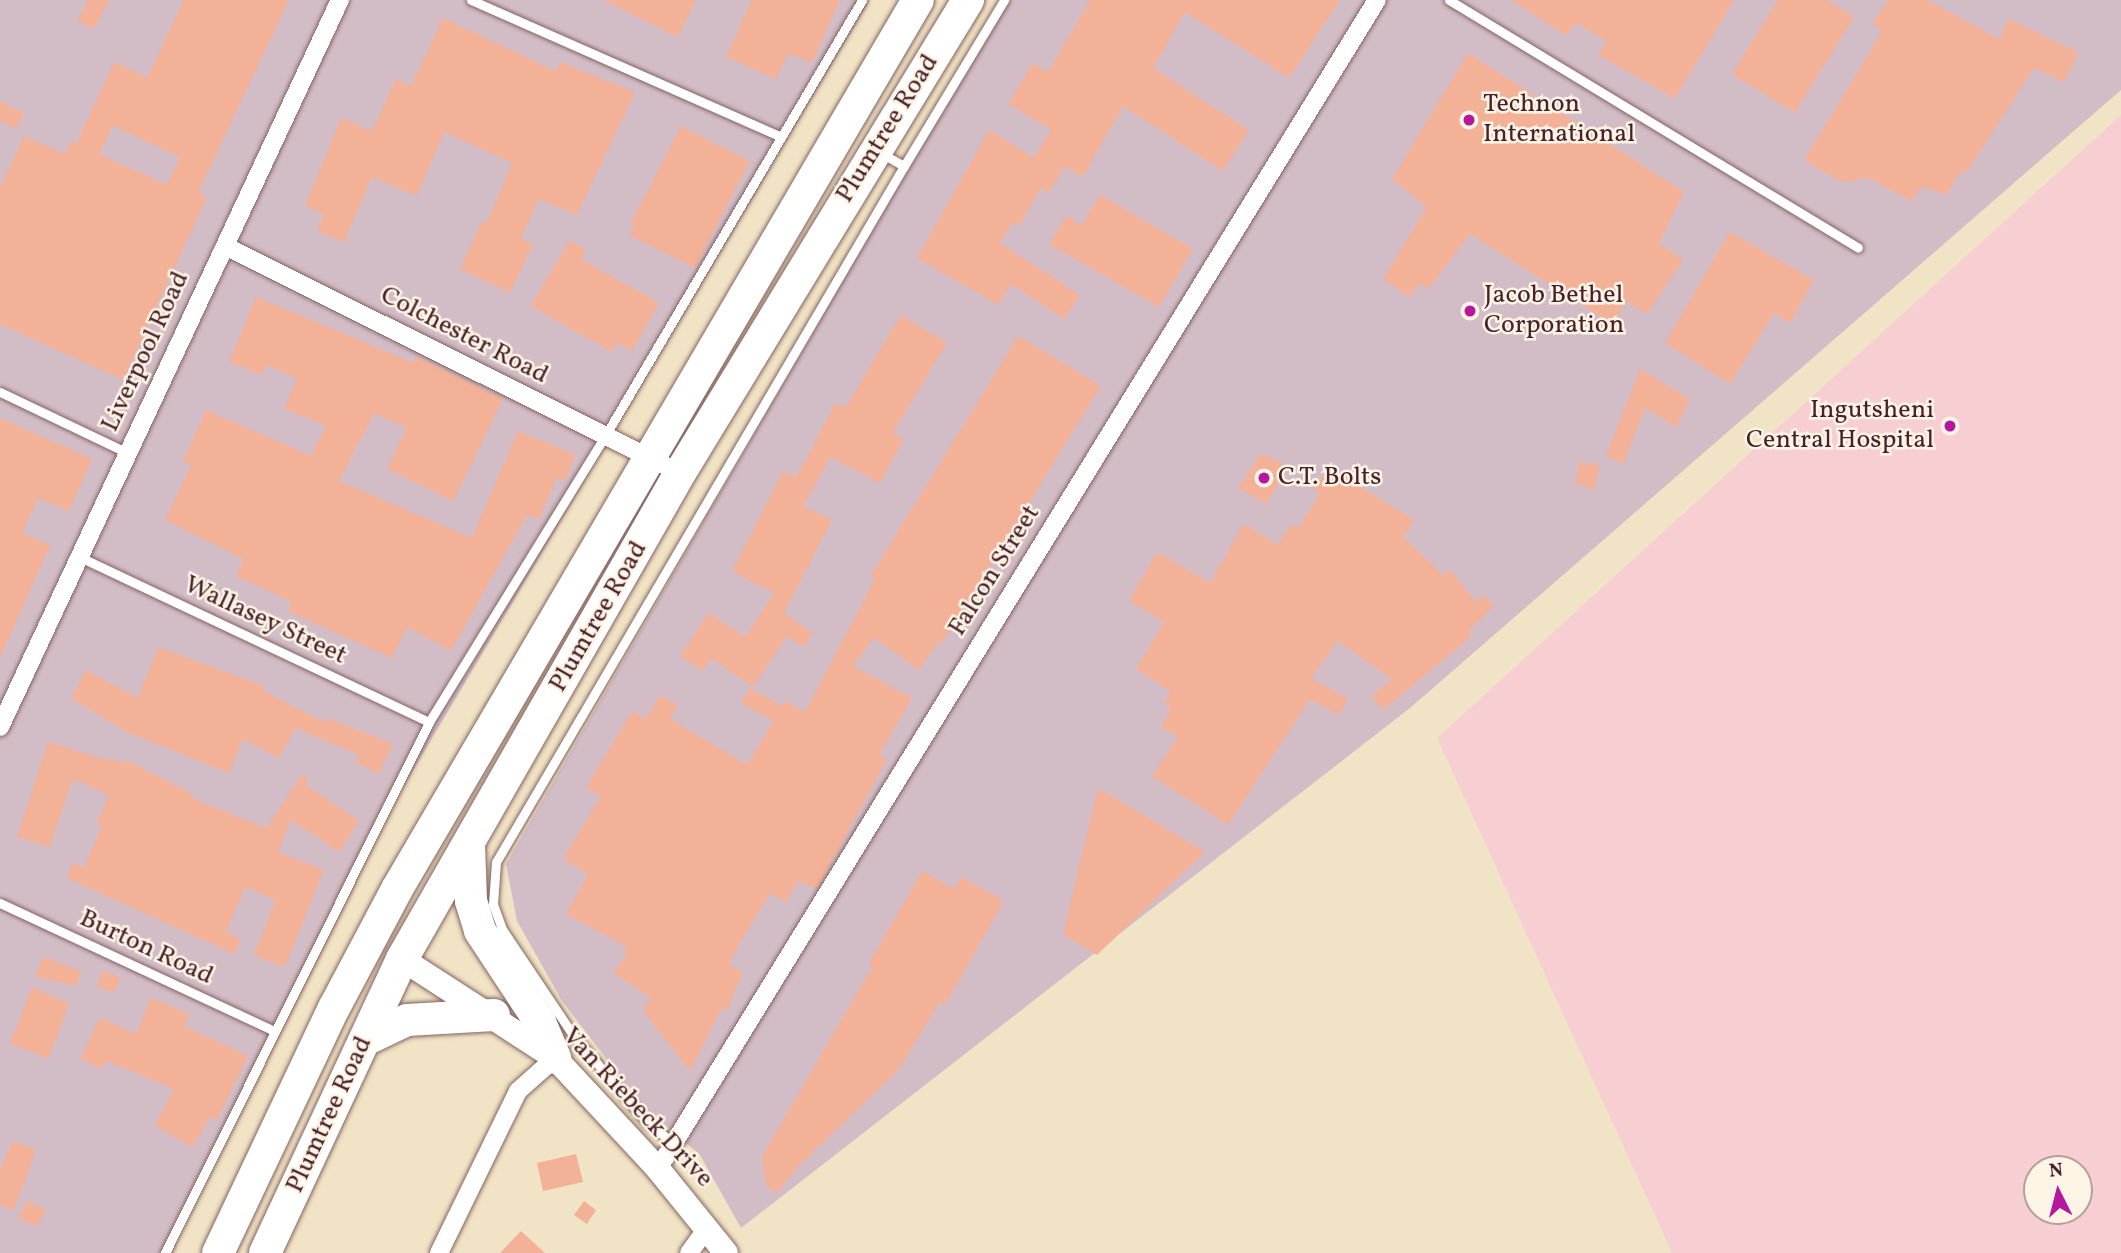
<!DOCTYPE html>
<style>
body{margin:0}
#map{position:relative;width:2121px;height:1253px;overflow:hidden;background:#f1e3c5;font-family:Vollkorn,serif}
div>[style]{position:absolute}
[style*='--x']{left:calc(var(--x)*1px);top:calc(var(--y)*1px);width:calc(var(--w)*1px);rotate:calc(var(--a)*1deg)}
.built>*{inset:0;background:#f7cfd3}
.industrial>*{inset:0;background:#d2bdc7}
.building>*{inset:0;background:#f3b197}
.roads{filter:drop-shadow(0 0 2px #846461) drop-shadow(0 0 2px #846461)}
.lane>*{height:9px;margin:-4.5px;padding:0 4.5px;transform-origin:4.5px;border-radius:4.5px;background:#fff}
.street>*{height:18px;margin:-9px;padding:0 9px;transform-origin:9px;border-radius:9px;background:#fff}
.secondary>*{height:24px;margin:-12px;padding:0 12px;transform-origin:12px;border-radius:12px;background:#fff}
.highway>*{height:32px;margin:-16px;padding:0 16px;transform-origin:16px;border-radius:16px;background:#fff}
.dots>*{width:19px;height:19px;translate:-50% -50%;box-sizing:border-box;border:4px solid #fcf5e5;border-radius:50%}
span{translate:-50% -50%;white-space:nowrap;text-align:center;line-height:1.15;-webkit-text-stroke:5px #fcf5e5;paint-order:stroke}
.poi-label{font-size:26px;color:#4a1f2b}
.left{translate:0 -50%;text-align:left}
.right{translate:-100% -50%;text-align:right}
.street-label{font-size:26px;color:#4a1f2b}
.north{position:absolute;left:2023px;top:1155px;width:70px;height:70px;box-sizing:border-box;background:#fcf5e5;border:2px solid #b59f9b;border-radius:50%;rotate:354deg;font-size:19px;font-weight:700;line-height:28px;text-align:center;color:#4a1f2b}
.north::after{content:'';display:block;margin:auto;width:24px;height:32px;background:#b5179e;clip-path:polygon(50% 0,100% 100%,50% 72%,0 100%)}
</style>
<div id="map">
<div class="built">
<i style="clip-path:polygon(evenodd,2121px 115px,2121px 1253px,1672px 1253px,1437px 738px,2121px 115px,2037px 1169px,2079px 1169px,2079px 1211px,2037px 1211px,2037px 1169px)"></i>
</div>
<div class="industrial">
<i style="clip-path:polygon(0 0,870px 0,377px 831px,163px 1253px,0 1253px)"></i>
<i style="clip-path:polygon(1005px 0,2121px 0,2121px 90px,1410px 708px,741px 1228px,700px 1155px,642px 1105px,562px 1001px,517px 921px,506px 864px)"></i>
</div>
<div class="building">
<i style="clip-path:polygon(88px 0,109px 0,94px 29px,77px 21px)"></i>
<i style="clip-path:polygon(evenodd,184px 0,289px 0,198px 193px,207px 197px,123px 380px,0 324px,0 188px,24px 136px,65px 154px,71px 141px,76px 144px,114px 62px,147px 78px,184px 0,113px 126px,180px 157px,167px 185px,99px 154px,113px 126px)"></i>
<i style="clip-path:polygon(603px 0,696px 0,678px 37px)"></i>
<i style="clip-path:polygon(752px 0,840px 0,812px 63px,788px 53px,776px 79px,726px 57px)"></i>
<i style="clip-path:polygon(1090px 0,1340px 0,1289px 78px,1185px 12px,1153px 68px,1249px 130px,1223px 171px,1123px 106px,1083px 177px,1065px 166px,1048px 193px,1041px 188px,1019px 226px,1013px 222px,1000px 243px,1080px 295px,1064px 319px,1011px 284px,998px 305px,917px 258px,989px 130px,1034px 158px,1051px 129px,1008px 104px,1033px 63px,1048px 72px)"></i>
<i style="clip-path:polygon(1512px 0,1734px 0,1675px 98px,1598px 55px,1607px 41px,1576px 23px,1566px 36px)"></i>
<i style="clip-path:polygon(1778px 0,1827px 0,1854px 17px,1795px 113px,1732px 74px)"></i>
<i style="clip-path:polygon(1888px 0,1927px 0,1999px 39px,2009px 19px,2079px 53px,2064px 82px,2034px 68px,1966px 173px,1961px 170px,1946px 195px,1922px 187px,1912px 201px,1868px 178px,1842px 182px,1804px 160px,1882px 32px,1873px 23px)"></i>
<i style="clip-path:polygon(443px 18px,556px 71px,560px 62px,635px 92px,577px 215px,538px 199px,521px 239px,533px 244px,510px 293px,460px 269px,482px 221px,487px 223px,512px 163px,444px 132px,417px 196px,372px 177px,344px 242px,317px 231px,324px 214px,305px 206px,341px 118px,372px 131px,396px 79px,411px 86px)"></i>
<i style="clip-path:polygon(1468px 53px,1684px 192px,1659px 243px,1683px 260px,1647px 314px,1626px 301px,1612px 324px,1470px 234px,1428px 289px,1419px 283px,1409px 297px,1383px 279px,1427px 207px,1392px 179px)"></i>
<i style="clip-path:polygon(0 101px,24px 113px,16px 129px,0 121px)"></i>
<i style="clip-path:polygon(681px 126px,750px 161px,695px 268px,629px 235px,634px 225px,631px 223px)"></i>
<i style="clip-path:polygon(1100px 195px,1193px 249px,1159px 307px,1049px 244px,1066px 216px,1082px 225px)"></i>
<i style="clip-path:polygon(1730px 232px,1814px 280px,1790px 323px,1774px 313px,1730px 384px,1665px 343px)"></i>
<i style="clip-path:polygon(570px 240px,586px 250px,581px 259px,659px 303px,632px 351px,617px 342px,612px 352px,531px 306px)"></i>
<i style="clip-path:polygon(256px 297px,414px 363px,417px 357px,503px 399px,453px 501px,387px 469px,407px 428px,374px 413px,339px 481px,472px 538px,518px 431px,576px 455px,565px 481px,557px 477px,539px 520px,527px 515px,451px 651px,407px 627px,392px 658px,288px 611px,292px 602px,236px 576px,244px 559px,165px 520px,191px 465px,183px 461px,206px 410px,311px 456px,326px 425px,284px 409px,297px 378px,266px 365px,262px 375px,229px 362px)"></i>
<i style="clip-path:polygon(901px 315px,947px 343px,893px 433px,904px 439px,880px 483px,831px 457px,803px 506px,832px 520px,784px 613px,813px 633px,803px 647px,787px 636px,753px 687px,711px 658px,703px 671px,680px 656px,709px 613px,745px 637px,774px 593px,732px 571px,783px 471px,796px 477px,836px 403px,845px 408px)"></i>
<i style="clip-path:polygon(1018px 336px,1101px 386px,942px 644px,938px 642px,919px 670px,874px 638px,853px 666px,912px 698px,879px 755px,887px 759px,817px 889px,798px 881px,786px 902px,770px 893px,739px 945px,729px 964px,743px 973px,726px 1012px,721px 1009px,690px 1071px,643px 1011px,651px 998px,613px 973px,627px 955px,623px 953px,627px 947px,566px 914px,588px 874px,563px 859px,601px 797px,586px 787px,632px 711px,646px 719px,660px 695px,678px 706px,670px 719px,747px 765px,773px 721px,741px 703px,750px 688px,782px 706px,785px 701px,805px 712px,875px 579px,870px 577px)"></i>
<i style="clip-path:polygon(1640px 369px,1690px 399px,1676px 427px,1645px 408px,1623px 464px,1606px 456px)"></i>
<i style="clip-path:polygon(0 418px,92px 459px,69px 511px,38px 498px,22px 533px,50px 545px,0 658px)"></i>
<i style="clip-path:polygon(1261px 453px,1289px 467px,1266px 504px,1238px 488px)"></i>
<i style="clip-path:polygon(1580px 461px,1600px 466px,1594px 490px,1575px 483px)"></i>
<i style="clip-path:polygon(1328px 467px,1414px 520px,1403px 537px,1443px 575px,1450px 570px,1476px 602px,1483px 595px,1494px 606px,1468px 631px,1472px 636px,1383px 710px,1371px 697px,1392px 679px,1338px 641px,1311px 678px,1348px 699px,1339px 715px,1310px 699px,1228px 825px,1152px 776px,1178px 737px,1161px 727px,1171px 708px,1164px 703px,1171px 692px,1136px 669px,1164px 622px,1129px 601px,1157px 552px,1210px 583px,1244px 524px,1278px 545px,1291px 524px,1298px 528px,1320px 494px,1314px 490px)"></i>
<i style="clip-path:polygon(158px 647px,266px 687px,264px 691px,325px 723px,327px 718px,393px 744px,379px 774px,355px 762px,359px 755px,295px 728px,279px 758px,243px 739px,229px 773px,127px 732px,71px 698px,86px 670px,138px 698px)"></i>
<i style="clip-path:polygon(48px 742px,106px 760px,107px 757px,124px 764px,126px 760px,193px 794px,191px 798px,266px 828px,302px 775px,308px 779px,306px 785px,359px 821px,339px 852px,291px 820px,278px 852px,324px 870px,285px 967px,254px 955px,276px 900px,245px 887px,226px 932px,241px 939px,234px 954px,67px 878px,73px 863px,84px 868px,102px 826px,96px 824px,109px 795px,72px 779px,50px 847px,17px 837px)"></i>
<i style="clip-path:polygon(1098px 788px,1205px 852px,1097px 955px,1063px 934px)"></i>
<i style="clip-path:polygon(922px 871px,954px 889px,961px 877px,1004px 901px,945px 1005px,940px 1002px,899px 1069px,798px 1167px,777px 1193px,766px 1186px,762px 1156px,873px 966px,869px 963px)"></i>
<i style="clip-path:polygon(43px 957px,81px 971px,76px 986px,35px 977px)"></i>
<i style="clip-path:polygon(102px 971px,120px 977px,115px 992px,97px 987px)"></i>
<i style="clip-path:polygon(32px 987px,69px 1004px,49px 1058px,10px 1044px)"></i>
<i style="clip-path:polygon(151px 998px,190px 1014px,184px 1026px,248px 1056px,217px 1120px,210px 1117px,193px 1147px,155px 1126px,174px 1089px,106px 1061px,102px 1069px,80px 1059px,100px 1018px,136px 1034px)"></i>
<i style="clip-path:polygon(13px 1141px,36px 1150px,14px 1210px,0 1205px,0 1170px)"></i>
<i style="clip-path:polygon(576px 1154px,583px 1182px,543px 1191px,537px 1163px)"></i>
<i style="clip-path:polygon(27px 1201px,46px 1210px,37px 1227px,18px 1218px)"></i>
<i style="clip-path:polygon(584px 1201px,596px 1210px,587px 1224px,574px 1215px)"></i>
<i style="clip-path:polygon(521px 1231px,545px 1253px,500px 1253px)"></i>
</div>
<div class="roads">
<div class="lane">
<i style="--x:471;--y:0;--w:339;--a:23.8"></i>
<i style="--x:1449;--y:0;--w:478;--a:31.2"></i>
<i style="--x:904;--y:166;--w:194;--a:-58.9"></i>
<i style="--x:0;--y:392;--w:142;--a:25.5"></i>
<i style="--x:82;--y:558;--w:384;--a:25.3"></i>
<i style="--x:0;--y:903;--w:303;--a:25"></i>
<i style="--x:673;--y:1143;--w:35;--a:-141"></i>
<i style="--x:646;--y:1121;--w:113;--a:-130.3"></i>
<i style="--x:573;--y:1035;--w:128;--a:-123.8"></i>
<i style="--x:502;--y:929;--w:27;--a:-110"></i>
<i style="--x:493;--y:904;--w:42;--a:-85.9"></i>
<i style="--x:496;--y:862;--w:807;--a:-59.62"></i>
<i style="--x:904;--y:166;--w:26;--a:-151"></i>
<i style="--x:165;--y:1253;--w:593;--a:-63.56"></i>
<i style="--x:429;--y:722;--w:336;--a:-58.4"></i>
<i style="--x:605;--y:436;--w:506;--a:-59.48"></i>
</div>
<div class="street">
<i style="--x:225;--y:246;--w:508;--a:26.51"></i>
<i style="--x:0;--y:727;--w:803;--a:-64.94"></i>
<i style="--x:658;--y:1169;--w:1372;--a:-58.41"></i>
<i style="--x:439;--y:1253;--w:180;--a:-64"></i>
<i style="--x:518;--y:1091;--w:50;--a:-41.7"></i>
<i style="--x:689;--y:1253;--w:31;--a:-54"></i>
</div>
<div class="secondary">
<i style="--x:402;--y:959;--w:182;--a:32.9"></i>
<i style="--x:555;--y:1058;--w:151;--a:47.1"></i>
<i style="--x:658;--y:1169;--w:108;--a:51"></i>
</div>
<div class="highway">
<i style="--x:469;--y:844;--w:57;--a:88"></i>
<i style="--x:471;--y:901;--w:31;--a:73"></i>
<i style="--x:480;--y:931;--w:109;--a:56.6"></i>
<i style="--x:540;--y:1022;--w:39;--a:67"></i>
<i style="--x:367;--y:1039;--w:44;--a:-25.4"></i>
<i style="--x:407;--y:1020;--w:87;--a:-3.3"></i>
<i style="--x:218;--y:1253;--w:271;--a:-64.7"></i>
<i style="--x:334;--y:1008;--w:135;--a:-62.1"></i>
<i style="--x:397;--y:889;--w:1030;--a:-59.63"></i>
<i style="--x:265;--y:1253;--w:324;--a:-65"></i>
<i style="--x:402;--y:959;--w:560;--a:-60.23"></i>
<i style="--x:680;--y:473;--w:554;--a:-58.66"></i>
</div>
</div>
<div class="dots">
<i style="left:1469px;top:120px;background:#b5179e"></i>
<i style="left:1470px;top:311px;background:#b5179e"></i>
<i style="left:1950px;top:426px;background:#b5179e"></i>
<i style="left:1264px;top:478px;background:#b5179e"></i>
</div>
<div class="poi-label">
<span class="left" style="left:1483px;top:120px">Technon<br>International</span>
<span class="left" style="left:1484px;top:311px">Jacob Bethel<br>Corporation</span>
<span class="right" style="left:1934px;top:426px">Ingutsheni<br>Central Hospital</span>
<span class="left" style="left:1278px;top:478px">C.T. Bolts</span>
</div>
<div class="street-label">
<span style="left:888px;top:129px;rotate:-58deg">Plumtree Road</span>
<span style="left:464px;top:336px;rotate:27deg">Colchester Road</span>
<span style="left:146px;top:352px;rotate:-65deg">Liverpool Road</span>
<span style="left:995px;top:571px;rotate:-58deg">Falcon Street</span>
<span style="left:599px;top:617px;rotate:-60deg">Plumtree Road</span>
<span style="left:265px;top:621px;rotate:25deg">Wallasey Street</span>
<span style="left:146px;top:948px;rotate:25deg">Burton Road</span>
<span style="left:637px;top:1108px;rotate:47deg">Van Riebeck Drive</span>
<span style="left:330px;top:1115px;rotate:-65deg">Plumtree Road</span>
</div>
<div class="north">N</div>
</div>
